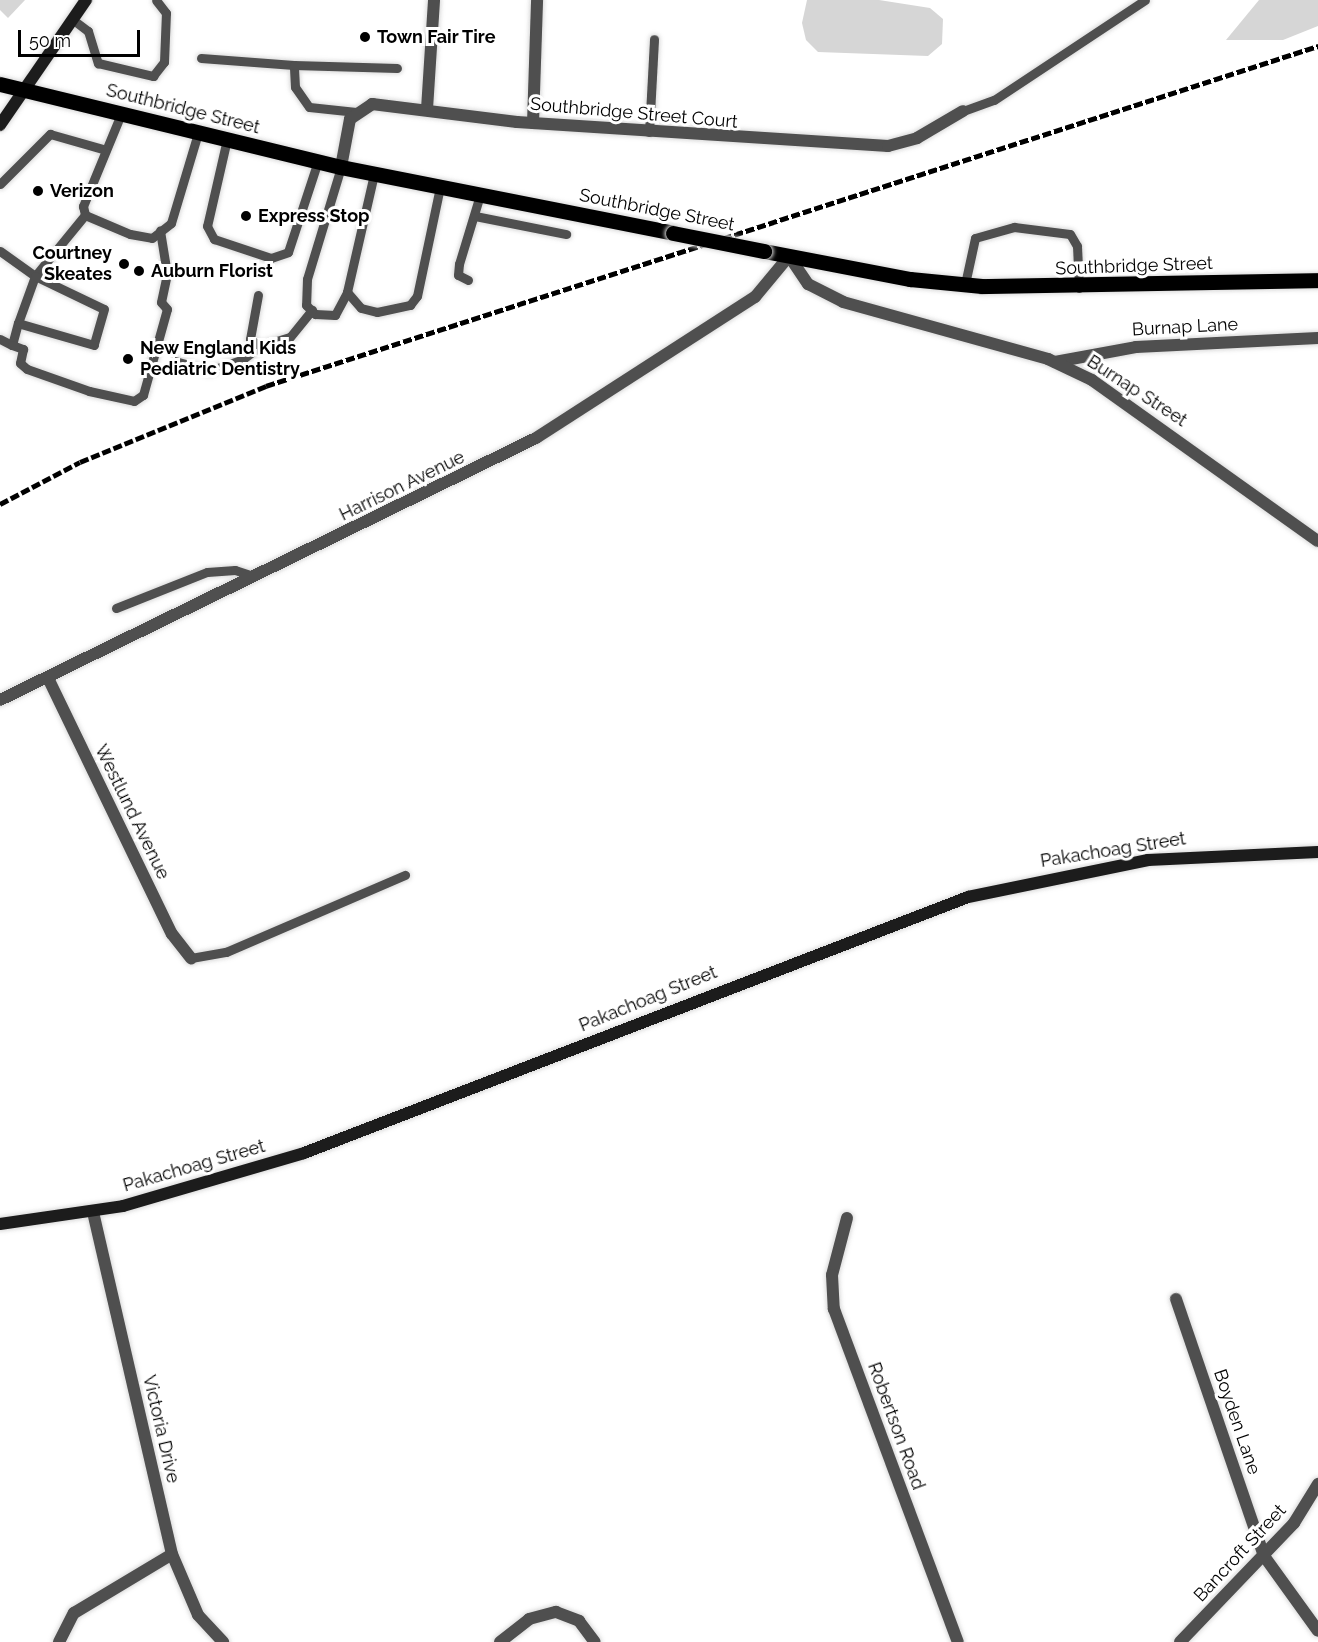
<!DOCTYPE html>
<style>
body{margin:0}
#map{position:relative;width:1318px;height:1642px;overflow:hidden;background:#fff;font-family:Raleway,sans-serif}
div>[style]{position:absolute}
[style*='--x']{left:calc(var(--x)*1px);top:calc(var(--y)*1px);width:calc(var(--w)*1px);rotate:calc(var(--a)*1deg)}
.green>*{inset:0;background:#d6d6d6}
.roads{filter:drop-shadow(0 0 2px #dbdbdb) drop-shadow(0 0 2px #dbdbdb)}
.lane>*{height:9px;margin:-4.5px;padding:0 4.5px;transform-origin:4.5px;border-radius:4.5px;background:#4f4f4f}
.street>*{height:12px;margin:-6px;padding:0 6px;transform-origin:6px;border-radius:6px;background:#4f4f4f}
.secondary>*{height:12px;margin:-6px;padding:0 6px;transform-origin:6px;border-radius:6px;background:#1c1c1c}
.primary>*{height:15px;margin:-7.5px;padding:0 7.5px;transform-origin:7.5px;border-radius:7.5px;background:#000}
.rail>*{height:4.5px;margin-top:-2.25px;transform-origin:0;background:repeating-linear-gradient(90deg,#000 0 9px,transparent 0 12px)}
.bridges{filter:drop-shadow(0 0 2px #dbdbdb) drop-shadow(0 0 2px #dbdbdb)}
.primary-bridge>*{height:15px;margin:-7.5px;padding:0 7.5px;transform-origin:7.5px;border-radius:7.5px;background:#000}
.dots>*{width:16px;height:16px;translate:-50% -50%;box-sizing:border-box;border:3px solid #fff;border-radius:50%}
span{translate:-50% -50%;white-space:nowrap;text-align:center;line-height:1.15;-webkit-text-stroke:6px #fff;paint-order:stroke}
.poi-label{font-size:18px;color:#000;font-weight:700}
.left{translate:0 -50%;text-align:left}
.right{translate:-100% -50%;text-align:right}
.street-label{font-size:18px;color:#000}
.scale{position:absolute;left:18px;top:30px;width:122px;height:27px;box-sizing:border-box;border:3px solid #000;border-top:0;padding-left:8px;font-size:18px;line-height:21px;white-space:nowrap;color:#000;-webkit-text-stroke:4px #fff;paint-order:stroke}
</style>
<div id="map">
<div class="green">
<i style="clip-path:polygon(0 0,25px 0,8px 18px,0 10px)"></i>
<i style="clip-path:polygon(807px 0,879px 0,930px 8px,943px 19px,942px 44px,928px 56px,818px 52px,806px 40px,802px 23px)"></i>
<i style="clip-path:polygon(1259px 0,1318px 0,1318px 26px,1283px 40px,1226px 40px)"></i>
</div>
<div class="roads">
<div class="lane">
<i style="--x:72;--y:19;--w:20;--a:37"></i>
<i style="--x:88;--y:31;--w:34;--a:73"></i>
<i style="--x:98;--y:63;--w:57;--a:13.3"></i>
<i style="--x:153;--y:76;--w:18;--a:-52"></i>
<i style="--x:164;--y:62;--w:49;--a:-87.7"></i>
<i style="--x:166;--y:13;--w:16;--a:-128"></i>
<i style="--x:201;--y:58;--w:93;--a:4.3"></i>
<i style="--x:963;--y:111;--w:33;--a:-20"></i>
<i style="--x:994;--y:100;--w:181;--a:-33.5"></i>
<i style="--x:356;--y:112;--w:47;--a:-173.9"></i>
<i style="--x:309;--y:107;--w:24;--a:-125"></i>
<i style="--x:295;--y:87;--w:22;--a:-93"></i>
<i style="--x:294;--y:65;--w:103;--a:1.7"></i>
<i style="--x:121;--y:114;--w:100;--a:112.4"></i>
<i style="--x:83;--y:206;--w:9;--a:77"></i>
<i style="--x:85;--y:215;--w:49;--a:22.9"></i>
<i style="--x:130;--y:234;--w:22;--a:10"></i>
<i style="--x:152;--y:238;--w:24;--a:-38"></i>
<i style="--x:171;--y:223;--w:94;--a:-73.3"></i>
<i style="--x:649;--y:132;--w:93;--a:-86.9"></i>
<i style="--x:227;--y:139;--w:89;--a:102.9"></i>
<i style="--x:207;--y:226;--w:15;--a:62"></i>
<i style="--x:214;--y:239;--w:60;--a:18.4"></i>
<i style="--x:271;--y:258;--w:18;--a:-19"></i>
<i style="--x:288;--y:252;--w:96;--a:-71.8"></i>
<i style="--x:341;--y:167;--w:117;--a:106.9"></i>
<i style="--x:307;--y:279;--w:26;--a:92"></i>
<i style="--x:306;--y:305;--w:13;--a:45"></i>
<i style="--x:315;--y:314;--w:20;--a:3"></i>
<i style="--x:335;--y:315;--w:26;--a:-62"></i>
<i style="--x:374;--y:174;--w:121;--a:102.9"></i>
<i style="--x:347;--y:292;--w:21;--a:49"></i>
<i style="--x:361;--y:308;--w:16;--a:14"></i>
<i style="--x:377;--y:312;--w:34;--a:-12"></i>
<i style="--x:410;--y:305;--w:11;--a:-52"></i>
<i style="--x:417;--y:296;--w:111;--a:-78.1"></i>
<i style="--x:0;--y:184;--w:71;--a:-45"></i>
<i style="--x:50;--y:134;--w:58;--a:15.9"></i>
<i style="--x:475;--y:216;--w:93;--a:11.2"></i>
<i style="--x:0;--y:251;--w:43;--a:35.5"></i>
<i style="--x:35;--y:276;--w:79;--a:-50.7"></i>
<i style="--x:468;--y:280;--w:11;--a:-153"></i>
<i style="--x:458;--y:275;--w:11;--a:-85"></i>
<i style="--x:459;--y:264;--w:72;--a:-73.1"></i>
<i style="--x:965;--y:284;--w:47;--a:-77.7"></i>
<i style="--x:975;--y:238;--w:41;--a:-15.8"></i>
<i style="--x:1014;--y:227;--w:56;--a:7.1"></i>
<i style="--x:1070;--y:234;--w:14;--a:60"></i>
<i style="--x:1077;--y:246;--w:42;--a:87.3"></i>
<i style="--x:258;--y:295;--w:45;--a:100.3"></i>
<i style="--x:250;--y:339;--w:12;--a:35"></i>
<i style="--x:260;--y:346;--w:31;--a:-17"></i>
<i style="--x:290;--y:337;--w:35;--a:-51"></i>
<i style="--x:0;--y:339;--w:13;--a:27"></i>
<i style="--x:12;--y:345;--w:23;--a:-75"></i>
<i style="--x:18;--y:323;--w:50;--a:-70.1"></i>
<i style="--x:35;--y:276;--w:76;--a:25.6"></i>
<i style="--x:104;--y:309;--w:37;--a:106"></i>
<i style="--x:94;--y:345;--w:79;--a:-163.9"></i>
<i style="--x:12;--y:345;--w:12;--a:20"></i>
<i style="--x:23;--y:349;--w:14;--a:102"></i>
<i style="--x:20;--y:363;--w:9;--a:41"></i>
<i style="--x:27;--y:369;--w:66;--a:19.5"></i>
<i style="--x:89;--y:391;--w:46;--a:12.5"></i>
<i style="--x:134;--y:401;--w:11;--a:-34"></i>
<i style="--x:143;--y:395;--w:89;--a:-74.4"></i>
<i style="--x:167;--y:309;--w:9;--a:-131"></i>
<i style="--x:161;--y:302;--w:29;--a:-78"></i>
<i style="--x:167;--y:274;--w:44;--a:-99.2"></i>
<i style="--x:175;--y:361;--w:35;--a:16"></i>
<i style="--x:209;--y:371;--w:36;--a:-19"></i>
<i style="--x:243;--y:359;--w:21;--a:-37"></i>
<i style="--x:116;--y:608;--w:98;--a:-21.6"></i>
<i style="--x:207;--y:572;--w:28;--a:-4"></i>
<i style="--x:235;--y:570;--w:20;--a:18"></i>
<i style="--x:191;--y:958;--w:36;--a:-10"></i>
<i style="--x:226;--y:952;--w:195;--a:-23.3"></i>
</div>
<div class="street">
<i style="--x:427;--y:109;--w:109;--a:-86.3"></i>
<i style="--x:533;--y:123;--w:123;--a:-88.1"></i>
<i style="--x:341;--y:167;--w:49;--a:-79.4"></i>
<i style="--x:350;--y:119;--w:27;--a:-34"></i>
<i style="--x:372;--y:104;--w:146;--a:7.1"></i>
<i style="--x:517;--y:122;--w:372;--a:3.7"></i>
<i style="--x:888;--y:146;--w:30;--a:-15"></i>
<i style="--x:917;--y:138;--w:53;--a:-30.4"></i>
<i style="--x:1055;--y:362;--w:82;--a:-10.5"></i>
<i style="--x:1136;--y:347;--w:182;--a:-2.8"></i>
<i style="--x:48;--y:678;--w:284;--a:64.2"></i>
<i style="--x:172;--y:934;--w:31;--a:52"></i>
<i style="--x:0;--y:700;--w:597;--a:-26.05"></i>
<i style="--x:536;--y:438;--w:260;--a:-32.8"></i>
<i style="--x:755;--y:297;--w:53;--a:-50.3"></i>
<i style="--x:789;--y:256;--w:34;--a:56"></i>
<i style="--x:808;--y:284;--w:39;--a:27"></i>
<i style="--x:843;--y:302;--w:213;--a:15.5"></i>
<i style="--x:1048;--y:359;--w:49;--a:25.5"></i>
<i style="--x:1092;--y:380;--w:277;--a:35.5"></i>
<i style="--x:93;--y:1212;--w:351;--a:77"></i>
<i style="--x:172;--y:1554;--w:66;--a:66.9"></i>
<i style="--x:198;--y:1615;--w:37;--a:47"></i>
<i style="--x:847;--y:1218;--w:59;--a:104.7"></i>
<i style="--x:832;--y:1275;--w:34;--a:87"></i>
<i style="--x:834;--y:1309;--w:355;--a:69.6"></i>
<i style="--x:1176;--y:1299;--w:272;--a:71.1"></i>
<i style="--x:1264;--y:1556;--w:92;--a:54.2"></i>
<i style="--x:59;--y:1642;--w:33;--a:-63"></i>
<i style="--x:74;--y:1613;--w:114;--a:-31"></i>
<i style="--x:500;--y:1642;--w:37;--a:-38"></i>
<i style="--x:529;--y:1619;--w:28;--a:-15"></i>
<i style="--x:556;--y:1612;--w:25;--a:21"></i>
<i style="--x:579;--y:1621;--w:26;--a:53"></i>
<i style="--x:1180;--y:1642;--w:165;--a:-46.2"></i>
<i style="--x:1294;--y:1523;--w:46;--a:-58.4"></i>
</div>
<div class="secondary">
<i style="--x:0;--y:125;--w:152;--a:-55.5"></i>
<i style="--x:0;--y:1224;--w:124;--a:-8.3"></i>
<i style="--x:123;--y:1206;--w:189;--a:-16.3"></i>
<i style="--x:304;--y:1153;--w:712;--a:-21.08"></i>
<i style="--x:968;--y:897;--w:184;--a:-11.6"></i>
<i style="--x:1148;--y:860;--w:170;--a:-2.7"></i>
</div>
<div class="primary">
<i style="--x:0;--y:84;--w:351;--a:13.7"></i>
<i style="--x:341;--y:167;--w:338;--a:11.2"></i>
<i style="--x:764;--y:251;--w:149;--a:10.9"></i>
<i style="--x:910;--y:279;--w:72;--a:5.6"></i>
<i style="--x:982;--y:286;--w:336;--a:-1"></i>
</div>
</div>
<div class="rail">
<i style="--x:0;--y:504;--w:90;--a:-27.7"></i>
<i style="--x:80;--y:462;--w:201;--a:-22.2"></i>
<i style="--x:266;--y:386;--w:1106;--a:-17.91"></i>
</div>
<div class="bridges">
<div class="primary-bridge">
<i style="--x:673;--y:233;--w:93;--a:11.2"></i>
</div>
</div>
<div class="dots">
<i style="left:365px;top:37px;background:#000"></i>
<i style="left:38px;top:191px;background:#000"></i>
<i style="left:246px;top:216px;background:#000"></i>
<i style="left:124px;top:264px;background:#000"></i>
<i style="left:139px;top:271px;background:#000"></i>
<i style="left:128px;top:359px;background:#000"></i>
</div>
<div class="poi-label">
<span class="left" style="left:377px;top:37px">Town Fair Tire</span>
<span class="left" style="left:50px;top:191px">Verizon</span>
<span class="left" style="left:258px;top:216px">Express Stop</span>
<span class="right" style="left:112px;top:264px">Courtney<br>Skeates</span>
<span class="left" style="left:151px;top:271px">Auburn Florist</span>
<span class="left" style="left:140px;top:359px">New England Kids<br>Pediatric Dentistry</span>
</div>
<div class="street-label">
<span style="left:183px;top:109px;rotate:14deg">Southbridge Street</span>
<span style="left:634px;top:113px;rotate:5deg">Southbridge Street Court</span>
<span style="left:657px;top:210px;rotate:11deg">Southbridge Street</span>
<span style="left:1134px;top:266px;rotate:-2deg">Southbridge Street</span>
<span style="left:1185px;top:327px;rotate:-3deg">Burnap Lane</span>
<span style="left:1137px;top:391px;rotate:33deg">Burnap Street</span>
<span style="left:402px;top:486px;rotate:-26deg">Harrison Avenue</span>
<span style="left:132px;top:812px;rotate:64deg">Westlund Avenue</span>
<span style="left:1113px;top:850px;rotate:-9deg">Pakachoag Street</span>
<span style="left:648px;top:999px;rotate:-22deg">Pakachoag Street</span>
<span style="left:194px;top:1166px;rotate:-16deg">Pakachoag Street</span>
<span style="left:1237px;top:1422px;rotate:71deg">Boyden Lane</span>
<span style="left:896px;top:1426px;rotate:70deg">Robertson Road</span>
<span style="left:161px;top:1429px;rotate:77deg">Victoria Drive</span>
<span style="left:1240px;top:1553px;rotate:-47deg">Bancroft Street</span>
</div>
<div class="scale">50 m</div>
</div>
